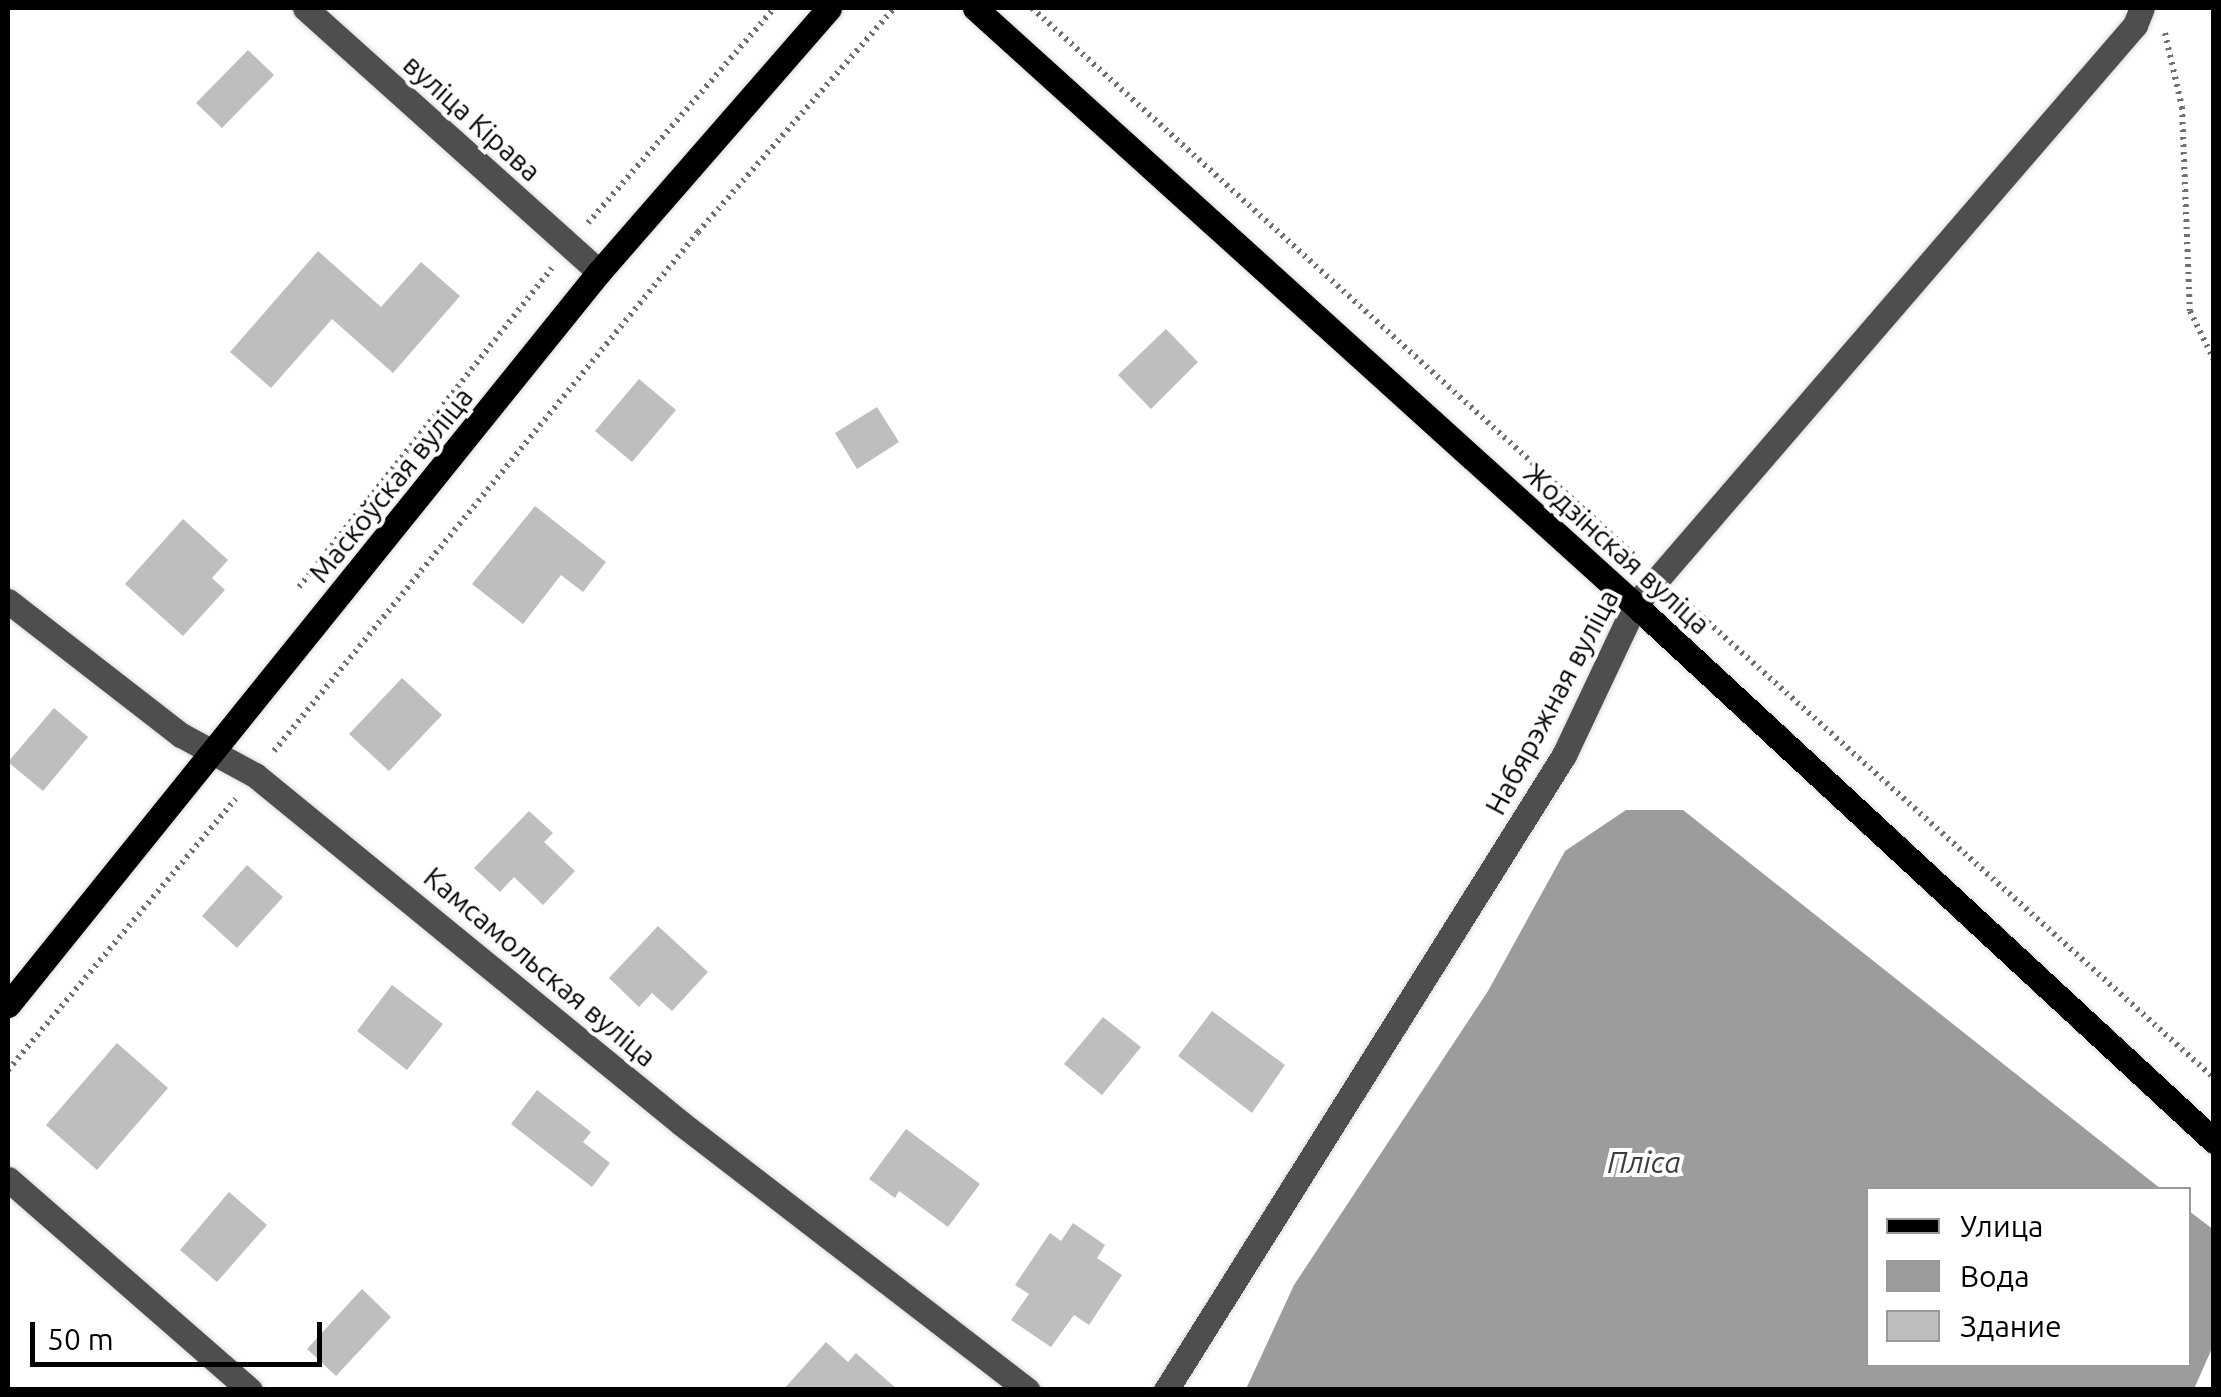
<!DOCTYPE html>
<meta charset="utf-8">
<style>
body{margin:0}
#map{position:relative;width:2221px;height:1397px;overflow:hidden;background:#fff;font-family:Ubuntu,sans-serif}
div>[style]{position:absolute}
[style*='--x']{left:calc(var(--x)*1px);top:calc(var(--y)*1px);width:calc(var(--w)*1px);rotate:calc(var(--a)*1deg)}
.water>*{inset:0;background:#9c9c9c}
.building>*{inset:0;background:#bebebe}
.path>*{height:6px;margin-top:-3px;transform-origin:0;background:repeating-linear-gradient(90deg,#707070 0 2.5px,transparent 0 7.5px)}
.roads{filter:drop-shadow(0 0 2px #dbdbdb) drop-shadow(0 0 2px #dbdbdb)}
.minor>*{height:25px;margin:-12.5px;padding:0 12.5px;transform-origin:12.5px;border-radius:12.5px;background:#4e4e4e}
.major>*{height:25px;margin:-12.5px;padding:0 12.5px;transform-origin:12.5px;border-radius:12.5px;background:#000}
span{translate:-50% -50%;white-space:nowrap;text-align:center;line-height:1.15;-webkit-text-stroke:8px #fff;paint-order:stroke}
.street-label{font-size:28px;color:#000}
.water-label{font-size:30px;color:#3d3d3d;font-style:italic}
.frame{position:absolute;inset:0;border:10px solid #000;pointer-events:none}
.legend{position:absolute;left:1866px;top:1187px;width:325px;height:180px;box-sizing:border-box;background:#fff;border:2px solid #999;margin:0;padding:12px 18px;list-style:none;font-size:30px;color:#000}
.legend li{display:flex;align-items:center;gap:20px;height:50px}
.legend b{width:50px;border:2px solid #999}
.scale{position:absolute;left:30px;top:1322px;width:292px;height:45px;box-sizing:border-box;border:5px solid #000;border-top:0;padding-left:12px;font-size:30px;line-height:35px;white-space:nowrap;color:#000;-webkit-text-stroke:8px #fff;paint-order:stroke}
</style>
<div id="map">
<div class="water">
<i style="clip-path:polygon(1626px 810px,1683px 810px,2161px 1189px,1868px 1190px,1868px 1364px,2188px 1364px,2189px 1211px,2214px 1230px,2213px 1346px,2194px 1389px,1246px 1389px,1294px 1285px,1488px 991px,1565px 851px)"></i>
</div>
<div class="building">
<i style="clip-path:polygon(248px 50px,274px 75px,222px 128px,196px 103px)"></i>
<i style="clip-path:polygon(318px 251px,381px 307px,421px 262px,460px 296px,393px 373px,332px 319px,271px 388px,230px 352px)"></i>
<i style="clip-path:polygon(1166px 329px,1198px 362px,1151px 409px,1118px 375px)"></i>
<i style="clip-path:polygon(639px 379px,676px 410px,632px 462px,595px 431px)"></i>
<i style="clip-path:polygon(877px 407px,899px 442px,857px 469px,835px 433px)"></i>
<i style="clip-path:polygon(535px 506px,606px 562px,583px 592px,561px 575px,523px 624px,472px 584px)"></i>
<i style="clip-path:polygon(183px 519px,228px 560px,212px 578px,225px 590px,183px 636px,125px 584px)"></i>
<i style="clip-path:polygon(402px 678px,442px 715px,389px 771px,349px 734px)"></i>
<i style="clip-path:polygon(54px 708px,88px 737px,43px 791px,8px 762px)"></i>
<i style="clip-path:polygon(529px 811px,553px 833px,544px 842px,575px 871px,543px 905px,514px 877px,500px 892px,474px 868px)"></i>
<i style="clip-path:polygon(247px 865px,283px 897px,237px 948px,202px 916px)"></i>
<i style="clip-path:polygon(658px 926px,708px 972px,672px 1011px,652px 993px,639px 1007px,609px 978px)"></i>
<i style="clip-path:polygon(392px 985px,443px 1024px,407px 1070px,357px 1031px)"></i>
<i style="clip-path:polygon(1212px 1011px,1285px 1065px,1252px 1113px,1178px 1056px)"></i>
<i style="clip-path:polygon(1103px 1017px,1141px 1047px,1102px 1095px,1064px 1064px)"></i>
<i style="clip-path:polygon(117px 1043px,168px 1088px,97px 1170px,46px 1125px)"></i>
<i style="clip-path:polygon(537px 1090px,591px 1132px,583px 1142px,610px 1163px,592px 1187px,511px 1124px)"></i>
<i style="clip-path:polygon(906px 1129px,980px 1184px,948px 1227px,899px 1191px,895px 1198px,869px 1179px)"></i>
<i style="clip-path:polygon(229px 1192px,267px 1225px,217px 1282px,180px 1250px)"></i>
<i style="clip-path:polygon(1073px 1223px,1105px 1245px,1097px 1258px,1122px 1275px,1089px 1325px,1074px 1315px,1051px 1347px,1011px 1320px,1029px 1294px,1015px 1285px,1050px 1233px,1061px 1241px)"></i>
<i style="clip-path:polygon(362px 1289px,391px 1317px,336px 1376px,307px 1349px)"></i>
<i style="clip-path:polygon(826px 1342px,848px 1362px,856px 1353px,898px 1390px,783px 1390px)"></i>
</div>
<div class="path">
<i style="--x:1032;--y:8;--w:818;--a:42.27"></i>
<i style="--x:2165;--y:33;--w:76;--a:77.1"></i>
<i style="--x:2182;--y:107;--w:204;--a:87.8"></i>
<i style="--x:2190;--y:311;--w:55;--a:63.9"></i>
<i style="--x:588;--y:223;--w:284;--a:-49.1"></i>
<i style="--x:299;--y:587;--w:407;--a:-51.6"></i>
<i style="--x:1680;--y:597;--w:719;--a:42.01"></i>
<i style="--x:274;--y:751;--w:670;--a:-50.75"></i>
<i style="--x:698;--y:232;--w:298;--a:-48.8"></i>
<i style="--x:8;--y:1070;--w:354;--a:-50"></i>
</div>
<div class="roads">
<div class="minor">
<i style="--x:305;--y:8;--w:395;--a:41.9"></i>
<i style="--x:8;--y:601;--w:219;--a:37.8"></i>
<i style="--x:181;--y:735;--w:84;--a:28.4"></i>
<i style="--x:255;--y:775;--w:551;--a:39.26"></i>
<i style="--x:682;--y:1124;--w:436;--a:37.6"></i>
<i style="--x:8;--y:1179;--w:321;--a:41.1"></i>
<i style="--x:1166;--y:1390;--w:749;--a:-57.92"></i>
<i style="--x:1564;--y:755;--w:166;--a:-64.7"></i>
<i style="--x:1635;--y:605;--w:766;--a:-49.24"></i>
<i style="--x:2135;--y:25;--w:18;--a:-68"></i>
</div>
<div class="major">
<i style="--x:975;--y:8;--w:890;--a:42.13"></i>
<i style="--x:1635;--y:605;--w:789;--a:42.79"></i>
<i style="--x:8;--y:1005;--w:942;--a:-51.12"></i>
<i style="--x:599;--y:272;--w:350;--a:-48.9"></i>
</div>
</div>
<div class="street-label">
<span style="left:472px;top:118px;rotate:42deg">вуліца Кірава</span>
<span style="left:391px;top:485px;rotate:-51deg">Маскоўская вуліца</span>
<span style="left:1617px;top:549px;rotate:42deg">Жодзінская вуліца</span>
<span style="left:1552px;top:702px;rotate:-62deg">Набярэжная вуліца</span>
<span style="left:540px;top:967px;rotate:40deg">Камсамольская вуліца</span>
</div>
<div class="water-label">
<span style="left:1644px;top:1162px">Пліса</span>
</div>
<div class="frame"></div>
<ul class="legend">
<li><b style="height:12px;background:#000"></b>Улица</li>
<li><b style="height:28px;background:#9c9c9c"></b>Вода</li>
<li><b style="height:28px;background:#bebebe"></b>Здание</li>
</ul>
<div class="scale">50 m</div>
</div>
